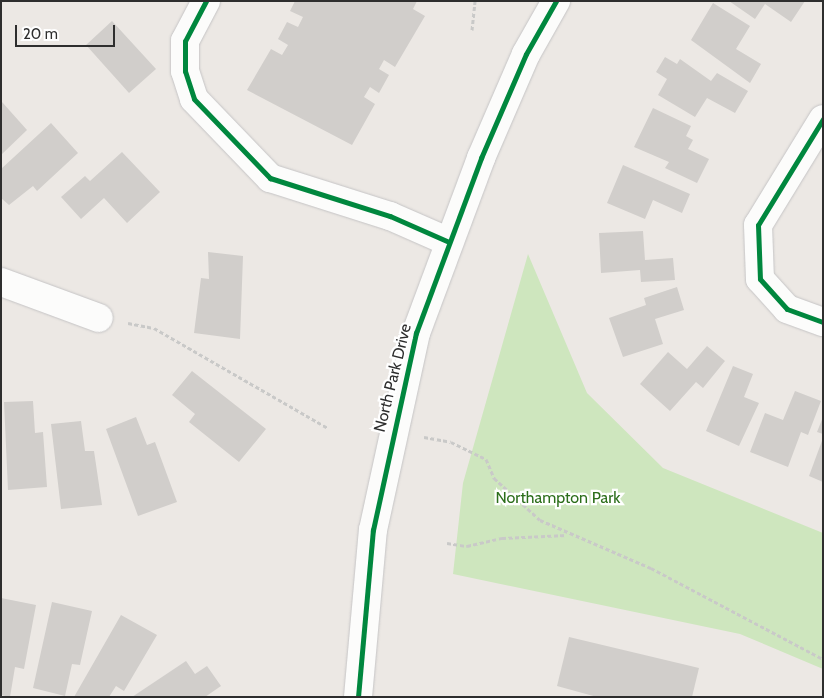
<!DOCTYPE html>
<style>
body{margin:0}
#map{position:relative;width:824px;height:698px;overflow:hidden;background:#ece8e4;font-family:Cabin,sans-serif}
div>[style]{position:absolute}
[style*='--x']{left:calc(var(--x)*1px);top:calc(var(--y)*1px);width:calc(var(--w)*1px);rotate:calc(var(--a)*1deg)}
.green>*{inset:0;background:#cee6be}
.building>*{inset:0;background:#d1cecb}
.path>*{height:3px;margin-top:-1.5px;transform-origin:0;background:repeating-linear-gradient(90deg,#c9c9c8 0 4px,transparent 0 6.5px)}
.roads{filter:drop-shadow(0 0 1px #c5c4c5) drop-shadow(0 0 1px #c5c4c5)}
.minor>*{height:28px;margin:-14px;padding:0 14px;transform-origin:14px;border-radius:14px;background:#fcfcfb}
.secondary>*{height:28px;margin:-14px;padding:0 14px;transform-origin:14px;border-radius:14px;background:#fcfcfb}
.cycleway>*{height:5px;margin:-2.5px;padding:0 2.5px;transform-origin:2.5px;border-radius:2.5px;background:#00873e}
span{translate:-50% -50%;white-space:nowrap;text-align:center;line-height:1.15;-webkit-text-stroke:4.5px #fff;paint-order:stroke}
.street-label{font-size:16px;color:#2e2e2e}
.park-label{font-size:16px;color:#2c6e1b}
.frame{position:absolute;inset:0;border:2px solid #2e2e2e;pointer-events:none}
.scale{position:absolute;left:15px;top:25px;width:100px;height:22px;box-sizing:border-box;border:2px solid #2e2e2e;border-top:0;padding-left:6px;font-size:15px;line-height:18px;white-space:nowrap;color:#2e2e2e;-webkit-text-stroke:4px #fff;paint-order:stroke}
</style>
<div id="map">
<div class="green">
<i style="clip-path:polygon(528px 254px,587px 393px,663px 468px,823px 533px,823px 669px,740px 634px,453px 574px,463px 483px)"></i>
</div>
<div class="building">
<i style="clip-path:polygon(295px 1px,417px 1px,413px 9px,425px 16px,395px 67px,384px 60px,379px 69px,389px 75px,379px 93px,370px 87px,364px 97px,375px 104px,352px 145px,247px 90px,271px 49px,282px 55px,288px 45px,278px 39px,287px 22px,298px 27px,303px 17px,290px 11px)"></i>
<i style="clip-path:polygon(729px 1px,805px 1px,791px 22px,765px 4px,755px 19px)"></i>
<i style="clip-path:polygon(713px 3px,750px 26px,736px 49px,761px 64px,750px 83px,691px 40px)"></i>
<i style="clip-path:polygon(112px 21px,156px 69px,129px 93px,86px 45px)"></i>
<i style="clip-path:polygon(665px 57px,677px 64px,680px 59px,711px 81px,717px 73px,748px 91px,735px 113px,707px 98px,695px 117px,658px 95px,667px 79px,656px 72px)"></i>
<i style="clip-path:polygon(2px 102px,27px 130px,1px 155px,1px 103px)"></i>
<i style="clip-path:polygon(653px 108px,691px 126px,686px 136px,693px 140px,688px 149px,709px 159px,697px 183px,665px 168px,669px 162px,634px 147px)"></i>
<i style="clip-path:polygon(51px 123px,78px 153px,37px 191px,33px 186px,9px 205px,1px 198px,1px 169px)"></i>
<i style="clip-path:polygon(122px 152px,160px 192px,127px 223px,104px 198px,81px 219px,61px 197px,85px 176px,90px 181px)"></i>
<i style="clip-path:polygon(623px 165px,690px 194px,682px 213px,653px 200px,645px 219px,607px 203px)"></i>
<i style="clip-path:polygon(643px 231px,645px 260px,673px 258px,675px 280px,641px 282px,640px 270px,601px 273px,599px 233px)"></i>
<i style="clip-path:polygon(208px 252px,243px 256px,240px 339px,194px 333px,201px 278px,209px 279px)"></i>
<i style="clip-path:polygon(677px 287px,684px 310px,655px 319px,663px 344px,623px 357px,609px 318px,646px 305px,644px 298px)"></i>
<i style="clip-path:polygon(707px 346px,725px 361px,703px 388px,696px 382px,670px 411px,640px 384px,668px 352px,687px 369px)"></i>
<i style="clip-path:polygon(733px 366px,753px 374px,744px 397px,759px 403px,739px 446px,706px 431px)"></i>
<i style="clip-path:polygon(192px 371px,266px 429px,239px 462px,189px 422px,195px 414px,172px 395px)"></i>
<i style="clip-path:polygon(795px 391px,821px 401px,808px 435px,801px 432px,788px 467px,750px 452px,765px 413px,783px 420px)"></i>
<i style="clip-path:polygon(33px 401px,35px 433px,43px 432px,47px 487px,8px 490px,4px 402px)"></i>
<i style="clip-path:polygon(136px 417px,147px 445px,155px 442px,177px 502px,138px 516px,106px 429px)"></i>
<i style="clip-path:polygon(823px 417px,823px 434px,817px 432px)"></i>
<i style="clip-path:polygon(81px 421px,85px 451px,94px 451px,102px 505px,61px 509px,51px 424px)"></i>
<i style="clip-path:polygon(823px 438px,823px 482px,809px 476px)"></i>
<i style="clip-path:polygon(1px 598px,36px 605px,24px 669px,15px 667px,10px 697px,1px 695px)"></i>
<i style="clip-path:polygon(52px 602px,92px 611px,80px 665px,72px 664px,65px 696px,33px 688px)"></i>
<i style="clip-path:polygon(121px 615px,157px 635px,124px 691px,116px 686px,109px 697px,74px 697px)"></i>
<i style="clip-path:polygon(569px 637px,699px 668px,692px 697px,597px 697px,557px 686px)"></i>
<i style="clip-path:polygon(186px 661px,195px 674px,207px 666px,221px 686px,205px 697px,132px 697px)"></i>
</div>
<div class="path">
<i style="--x:472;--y:30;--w:29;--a:-84"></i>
<i style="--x:128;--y:323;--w:26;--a:11"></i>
<i style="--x:154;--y:328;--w:201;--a:29.9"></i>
<i style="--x:424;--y:437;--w:27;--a:10"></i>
<i style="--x:451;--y:442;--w:39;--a:26"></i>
<i style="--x:486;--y:459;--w:21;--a:67"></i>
<i style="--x:494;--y:478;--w:62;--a:42.4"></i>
<i style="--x:540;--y:520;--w:121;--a:23.4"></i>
<i style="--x:651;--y:568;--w:195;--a:27.9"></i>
<i style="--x:447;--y:543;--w:20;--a:9"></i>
<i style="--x:467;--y:546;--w:36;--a:-13"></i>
<i style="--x:502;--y:538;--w:65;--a:-2.6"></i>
</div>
<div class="roads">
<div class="minor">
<i style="--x:206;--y:1;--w:45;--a:117.7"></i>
<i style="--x:185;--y:41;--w:30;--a:90"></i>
<i style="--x:185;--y:71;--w:29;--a:72"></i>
<i style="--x:194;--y:99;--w:110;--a:46.1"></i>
<i style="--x:270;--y:178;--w:126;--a:17.6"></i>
<i style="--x:390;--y:216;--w:62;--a:23.7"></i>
<i style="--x:823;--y:119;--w:124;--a:121.5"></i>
<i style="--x:758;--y:225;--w:54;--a:87.9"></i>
<i style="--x:760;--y:279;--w:40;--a:48"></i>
<i style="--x:787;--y:309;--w:38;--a:20"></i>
<i style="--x:1;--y:282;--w:104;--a:20.2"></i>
</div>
<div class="secondary">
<i style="--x:358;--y:697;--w:168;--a:-84.9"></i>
<i style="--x:373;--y:530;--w:202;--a:-77.7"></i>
<i style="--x:416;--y:333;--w:187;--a:-69.6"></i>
<i style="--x:481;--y:158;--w:113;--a:-66.6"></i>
<i style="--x:526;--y:54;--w:61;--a:-60.5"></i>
</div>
</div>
<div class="cycleway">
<i style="--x:206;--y:1;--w:45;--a:117.7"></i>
<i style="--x:185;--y:41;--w:30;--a:90"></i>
<i style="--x:185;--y:71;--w:29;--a:72"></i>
<i style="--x:194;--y:99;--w:110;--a:46.1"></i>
<i style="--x:270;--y:178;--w:126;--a:17.6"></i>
<i style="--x:390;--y:216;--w:62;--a:23.7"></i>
<i style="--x:823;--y:119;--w:124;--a:121.5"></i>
<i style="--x:758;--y:225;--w:54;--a:87.9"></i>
<i style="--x:760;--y:279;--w:40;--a:48"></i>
<i style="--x:787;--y:309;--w:38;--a:20"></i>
<i style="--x:358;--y:697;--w:168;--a:-84.9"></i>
<i style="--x:373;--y:530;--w:202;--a:-77.7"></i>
<i style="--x:416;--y:333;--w:187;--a:-69.6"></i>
<i style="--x:481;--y:158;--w:113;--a:-66.6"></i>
<i style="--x:526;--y:54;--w:61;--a:-60.5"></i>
</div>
<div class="street-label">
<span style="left:393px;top:378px;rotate:-76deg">North Park Drive</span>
</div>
<div class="park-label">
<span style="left:558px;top:498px">Northampton Park</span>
</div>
<div class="frame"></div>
<div class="scale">20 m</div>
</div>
